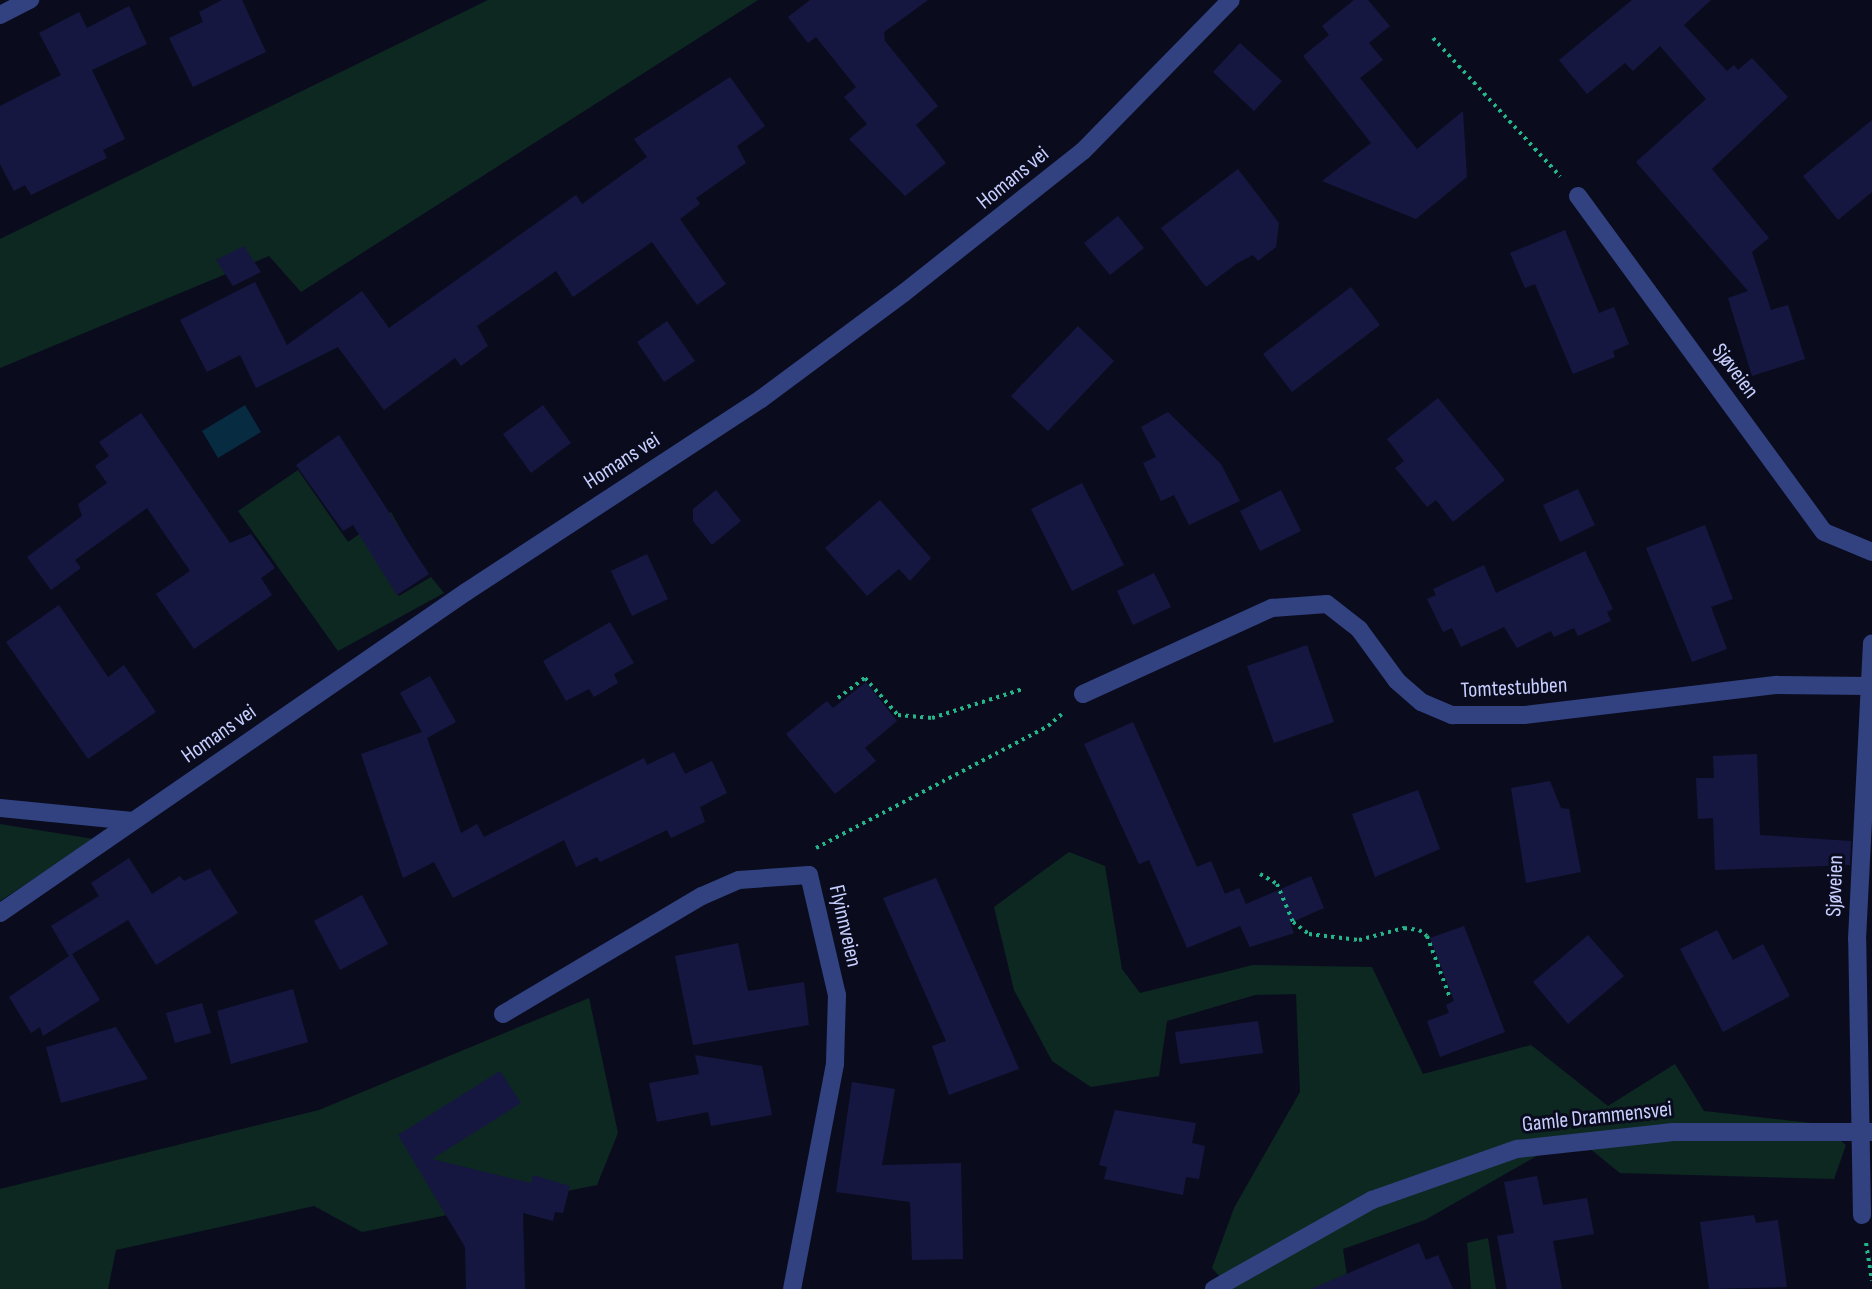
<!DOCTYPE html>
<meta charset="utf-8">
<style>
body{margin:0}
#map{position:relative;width:1872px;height:1289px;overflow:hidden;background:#0a0c1e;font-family:"Sofia Sans Condensed",sans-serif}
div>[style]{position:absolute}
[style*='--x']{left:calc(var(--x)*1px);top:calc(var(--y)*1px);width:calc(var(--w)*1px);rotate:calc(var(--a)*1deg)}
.green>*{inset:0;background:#0d2821}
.water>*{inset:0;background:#072b40}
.building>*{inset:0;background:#151740}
.path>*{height:4px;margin-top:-2px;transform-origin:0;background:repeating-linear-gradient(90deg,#24b68a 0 3px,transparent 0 7.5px)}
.minor>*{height:18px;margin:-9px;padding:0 9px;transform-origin:9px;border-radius:9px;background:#324281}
span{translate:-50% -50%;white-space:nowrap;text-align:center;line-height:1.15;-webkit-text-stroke:6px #0a0c1e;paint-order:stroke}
.street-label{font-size:22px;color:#c8cfff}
</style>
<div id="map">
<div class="green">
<i style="clip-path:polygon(488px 0,758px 0,301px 292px,269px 256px,0 368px,0 239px)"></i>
<i style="clip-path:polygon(298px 470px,348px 542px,391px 512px,406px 539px,375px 559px,399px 596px,431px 577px,444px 593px,338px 651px,238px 511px)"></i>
<i style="clip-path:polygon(0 824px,94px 839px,0 901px)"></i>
<i style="clip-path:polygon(1069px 852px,1105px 866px,1122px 969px,1140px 993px,1253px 965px,1372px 967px,1423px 1074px,1531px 1045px,1608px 1106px,1675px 1064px,1704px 1111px,1820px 1124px,1846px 1145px,1834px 1179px,1620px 1173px,1573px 1135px,1425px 1220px,1343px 1249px,1349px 1289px,1231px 1289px,1212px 1268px,1234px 1208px,1300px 1092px,1296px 994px,1255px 995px,1167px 1021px,1159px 1076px,1091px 1087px,1052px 1061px,1014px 990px,994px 907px)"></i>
<i style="clip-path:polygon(589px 998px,618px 1133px,597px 1185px,362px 1232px,314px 1206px,116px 1250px,108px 1289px,0 1289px,0 1189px,319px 1110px)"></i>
<i style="clip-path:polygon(1488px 1238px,1496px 1289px,1471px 1289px,1467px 1243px)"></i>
</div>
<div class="water">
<i style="clip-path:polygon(245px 405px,261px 432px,218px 458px,202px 431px)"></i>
</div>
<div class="building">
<i style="clip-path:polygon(222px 0,242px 0,266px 52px,193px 87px,169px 38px,203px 22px,199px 12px)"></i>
<i style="clip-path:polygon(810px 0,928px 0,884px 32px,885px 41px,938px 106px,916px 125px,946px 163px,905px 196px,849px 139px,867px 124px,844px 97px,856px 87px,816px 37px,808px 43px,788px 17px)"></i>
<i style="clip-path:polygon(1354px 0,1368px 0,1390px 26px,1369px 43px,1383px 60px,1360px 78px,1417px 149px,1463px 111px,1467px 177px,1416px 219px,1322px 181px,1371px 143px,1303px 56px,1329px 35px,1322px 26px)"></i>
<i style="clip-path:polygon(1632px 0,1711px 0,1684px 25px,1727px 71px,1734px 65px,1738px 70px,1752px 58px,1788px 97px,1712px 169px,1769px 238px,1752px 252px,1771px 310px,1788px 305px,1805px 359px,1752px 376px,1728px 298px,1748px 291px,1636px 162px,1706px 99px,1660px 46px,1633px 71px,1625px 63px,1587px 94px,1559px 60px)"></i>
<i style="clip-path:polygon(129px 6px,147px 44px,92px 70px,125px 139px,103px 150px,107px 158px,31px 195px,25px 185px,14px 191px,0 164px,0 106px,61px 75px,39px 33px,79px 12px,87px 28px)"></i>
<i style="clip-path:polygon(1240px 43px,1282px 81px,1254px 111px,1213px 72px)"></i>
<i style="clip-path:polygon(730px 77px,765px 126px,737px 146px,746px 163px,696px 198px,700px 204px,680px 219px,726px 284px,697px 305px,652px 242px,573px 297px,556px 271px,477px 326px,488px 346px,461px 366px,455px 358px,384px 410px,338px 347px,256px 388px,240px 355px,207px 372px,180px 320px,255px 282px,287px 345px,362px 291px,389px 328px,576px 195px,582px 204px,647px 157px,634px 139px)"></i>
<i style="clip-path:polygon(1872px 120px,1872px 192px,1838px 220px,1803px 176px)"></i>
<i style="clip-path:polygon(1238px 169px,1279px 223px,1276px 247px,1258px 261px,1253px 255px,1236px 264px,1206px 287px,1161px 228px)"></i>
<i style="clip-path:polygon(1118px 216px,1144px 248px,1110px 275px,1084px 243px)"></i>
<i style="clip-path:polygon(1565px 230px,1599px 313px,1614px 307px,1629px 344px,1613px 351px,1615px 357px,1573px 374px,1535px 284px,1525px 288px,1510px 253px)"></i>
<i style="clip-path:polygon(244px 246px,261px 272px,233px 286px,216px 260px)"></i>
<i style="clip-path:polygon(1351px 287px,1380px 325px,1292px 392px,1263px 354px)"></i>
<i style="clip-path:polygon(667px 321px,695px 361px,664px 382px,637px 342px)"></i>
<i style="clip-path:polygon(1078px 326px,1114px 361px,1048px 431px,1011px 396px)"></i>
<i style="clip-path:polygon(1438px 398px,1505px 480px,1453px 522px,1436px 500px,1427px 507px,1395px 468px,1404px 461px,1387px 439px)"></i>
<i style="clip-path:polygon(543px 405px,571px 443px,531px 473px,503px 434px)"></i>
<i style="clip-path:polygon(1168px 412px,1221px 464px,1240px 501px,1189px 525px,1174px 495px,1161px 501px,1143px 463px,1156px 457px,1141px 427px)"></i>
<i style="clip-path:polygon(141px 413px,230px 543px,251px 534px,275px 568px,261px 578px,272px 595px,194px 649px,156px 594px,190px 571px,147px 508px,75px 560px,81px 568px,51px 590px,27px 557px,82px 516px,78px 504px,107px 483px,95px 466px,109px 456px,99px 442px)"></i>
<i style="clip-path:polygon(339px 435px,429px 574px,397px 595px,353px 525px,343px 531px,296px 465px)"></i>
<i style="clip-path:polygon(1082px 483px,1124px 565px,1072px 591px,1031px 509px)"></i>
<i style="clip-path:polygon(1578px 489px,1595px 525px,1560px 542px,1543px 505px)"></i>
<i style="clip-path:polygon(716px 490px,741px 521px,712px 545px,693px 521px,693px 509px)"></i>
<i style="clip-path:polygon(1281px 490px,1301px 531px,1260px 551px,1240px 511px)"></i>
<i style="clip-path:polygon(880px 500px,931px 558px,910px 581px,899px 569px,867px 596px,825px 548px)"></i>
<i style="clip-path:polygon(1705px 525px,1733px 599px,1711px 607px,1727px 649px,1692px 662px,1646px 548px)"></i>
<i style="clip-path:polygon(1585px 551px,1613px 609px,1607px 612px,1611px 621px,1578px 636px,1574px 628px,1554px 637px,1551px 631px,1517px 648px,1504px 627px,1461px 647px,1452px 628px,1443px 632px,1427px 599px,1436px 595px,1433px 589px,1484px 565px,1496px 593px)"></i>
<i style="clip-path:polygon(647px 554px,668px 599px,632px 616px,611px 571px)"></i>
<i style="clip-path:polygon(1154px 573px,1171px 607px,1133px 625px,1117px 591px)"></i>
<i style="clip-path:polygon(59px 605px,108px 677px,124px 665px,156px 712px,88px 759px,6px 642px)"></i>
<i style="clip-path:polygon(610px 622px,634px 663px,614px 674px,618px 683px,594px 697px,589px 689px,566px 701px,543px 661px)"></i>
<i style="clip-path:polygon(1307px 645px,1334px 722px,1274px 743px,1247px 666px)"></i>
<i style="clip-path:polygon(430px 676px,456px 722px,427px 738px,461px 833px,477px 824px,484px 837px,644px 758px,647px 765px,674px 752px,685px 774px,712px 761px,727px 793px,700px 807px,705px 822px,671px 838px,667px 830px,600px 862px,597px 857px,576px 867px,564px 840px,453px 898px,434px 862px,403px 878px,361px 754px,422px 732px,400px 693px)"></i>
<i style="clip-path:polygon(866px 682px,897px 721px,865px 748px,876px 761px,835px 794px,786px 734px,827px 701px,833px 708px)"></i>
<i style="clip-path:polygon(1133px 722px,1197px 867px,1211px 861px,1225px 894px,1239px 888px,1246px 904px,1311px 876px,1324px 908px,1290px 923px,1294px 933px,1250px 947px,1240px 926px,1187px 948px,1149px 860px,1139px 864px,1084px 744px)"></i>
<i style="clip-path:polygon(1757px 754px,1760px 835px,1851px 841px,1850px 865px,1715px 870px,1713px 818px,1698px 819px,1696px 778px,1714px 778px,1713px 756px)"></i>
<i style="clip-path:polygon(1550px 781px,1561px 808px,1569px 809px,1581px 872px,1526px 883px,1511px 788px)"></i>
<i style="clip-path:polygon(1418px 790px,1440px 849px,1375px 877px,1352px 814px)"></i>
<i style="clip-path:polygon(129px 858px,152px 894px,180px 876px,184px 881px,210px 869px,238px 913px,156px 965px,128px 920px,69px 956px,51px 926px,99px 896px,91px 883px)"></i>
<i style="clip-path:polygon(936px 878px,1019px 1069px,949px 1095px,932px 1046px,946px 1041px,883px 898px)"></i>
<i style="clip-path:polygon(362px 895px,388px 944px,340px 970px,314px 921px)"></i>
<i style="clip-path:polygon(1464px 926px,1505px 1032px,1440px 1057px,1427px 1021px,1449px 1013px,1446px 1005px,1454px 1001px,1430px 938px)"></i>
<i style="clip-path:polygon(1717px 930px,1733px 960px,1763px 944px,1790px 996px,1723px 1032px,1680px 949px)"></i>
<i style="clip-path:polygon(1588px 935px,1624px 976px,1568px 1024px,1533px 982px)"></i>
<i style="clip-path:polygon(738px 943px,748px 991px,804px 982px,809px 1025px,693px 1045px,675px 956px)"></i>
<i style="clip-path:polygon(72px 954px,100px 1000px,43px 1036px,40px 1027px,31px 1033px,9px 997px)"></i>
<i style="clip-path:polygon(293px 989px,308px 1042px,231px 1064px,217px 1011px)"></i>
<i style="clip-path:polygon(202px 1003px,211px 1033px,175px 1043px,166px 1013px)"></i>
<i style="clip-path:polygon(1258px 1021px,1263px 1053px,1180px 1064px,1175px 1032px)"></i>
<i style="clip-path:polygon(116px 1027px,148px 1079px,61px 1103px,46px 1047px)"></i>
<i style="clip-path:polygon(695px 1055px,762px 1066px,772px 1115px,711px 1126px,708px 1112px,657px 1122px,649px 1083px,699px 1074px)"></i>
<i style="clip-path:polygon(500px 1071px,521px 1103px,432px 1159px,531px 1183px,533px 1175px,570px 1186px,563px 1213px,555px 1212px,553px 1221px,523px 1213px,525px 1289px,466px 1289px,465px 1247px,398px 1135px)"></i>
<i style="clip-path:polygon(852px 1082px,895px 1089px,882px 1165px,961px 1163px,963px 1259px,912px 1260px,910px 1202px,836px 1192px)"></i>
<i style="clip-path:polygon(1115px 1110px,1196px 1123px,1192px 1143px,1205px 1146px,1199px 1179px,1186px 1177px,1183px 1195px,1104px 1179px,1107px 1167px,1099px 1165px)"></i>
<i style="clip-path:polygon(1537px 1176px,1543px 1205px,1587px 1198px,1594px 1234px,1553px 1241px,1562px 1289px,1507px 1289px,1497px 1236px,1514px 1233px,1504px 1182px)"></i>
<i style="clip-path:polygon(1754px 1215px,1756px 1223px,1778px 1220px,1787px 1287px,1709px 1289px,1700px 1222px)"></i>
<i style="clip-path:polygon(1419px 1243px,1426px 1260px,1438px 1255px,1453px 1289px,1311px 1289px)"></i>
</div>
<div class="path">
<i style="--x:1433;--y:38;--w:188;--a:47.4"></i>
<i style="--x:838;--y:698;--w:34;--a:-37"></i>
<i style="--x:865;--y:678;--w:50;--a:48.3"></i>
<i style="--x:898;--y:715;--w:34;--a:5"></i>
<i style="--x:932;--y:718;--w:96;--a:-17.7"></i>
<i style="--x:816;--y:848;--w:262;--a:-27.7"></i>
<i style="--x:1048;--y:726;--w:18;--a:-41"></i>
<i style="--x:1260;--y:874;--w:20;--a:30"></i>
<i style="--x:1277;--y:884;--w:41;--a:67.2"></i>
<i style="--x:1293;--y:922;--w:20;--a:37"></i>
<i style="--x:1309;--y:934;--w:50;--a:6.8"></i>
<i style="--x:1359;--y:940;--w:47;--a:-14.9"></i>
<i style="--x:1404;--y:928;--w:15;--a:8"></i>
<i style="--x:1419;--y:930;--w:10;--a:37"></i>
<i style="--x:1427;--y:936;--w:66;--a:69.6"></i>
<i style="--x:1866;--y:1243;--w:38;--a:81"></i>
</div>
<div class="minor">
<i style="--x:0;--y:15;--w:34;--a:-27"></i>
<i style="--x:1578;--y:196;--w:416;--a:53.8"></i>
<i style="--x:1824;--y:532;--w:52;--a:22.6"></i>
<i style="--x:1083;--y:694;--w:208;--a:-24.5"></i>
<i style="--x:1272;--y:608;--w:55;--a:-4.2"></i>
<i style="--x:1327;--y:604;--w:41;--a:38"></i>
<i style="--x:1359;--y:629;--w:64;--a:53.8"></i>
<i style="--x:1397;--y:681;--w:32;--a:41"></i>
<i style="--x:1421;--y:702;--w:34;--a:23"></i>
<i style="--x:1452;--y:715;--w:72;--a:0"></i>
<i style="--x:1524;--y:715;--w:255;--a:-6.8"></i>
<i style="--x:1777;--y:685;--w:90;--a:0.6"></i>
<i style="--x:0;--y:808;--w:133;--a:5.6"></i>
<i style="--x:0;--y:913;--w:566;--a:-34.56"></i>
<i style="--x:466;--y:592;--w:353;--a:-33.2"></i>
<i style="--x:761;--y:399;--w:179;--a:-36.6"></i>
<i style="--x:905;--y:292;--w:227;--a:-38.4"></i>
<i style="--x:1083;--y:151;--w:211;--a:-45.6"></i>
<i style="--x:503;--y:1014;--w:231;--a:-30.7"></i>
<i style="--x:702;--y:896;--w:40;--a:-23.4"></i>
<i style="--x:739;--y:880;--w:70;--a:-4.1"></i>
<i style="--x:809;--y:875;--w:123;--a:76.9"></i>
<i style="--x:837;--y:995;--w:69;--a:91.7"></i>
<i style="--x:835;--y:1064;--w:229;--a:100.8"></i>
<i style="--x:1862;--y:1215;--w:276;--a:-91"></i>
<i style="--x:1857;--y:939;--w:296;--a:-87.1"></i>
<i style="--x:1214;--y:1289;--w:181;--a:-29.4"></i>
<i style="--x:1372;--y:1200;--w:154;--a:-19.4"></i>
<i style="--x:1517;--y:1149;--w:157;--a:-6.2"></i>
<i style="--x:1673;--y:1132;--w:199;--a:0"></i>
</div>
<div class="street-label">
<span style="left:1013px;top:178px;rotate:-39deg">Homans vei</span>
<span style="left:1735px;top:371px;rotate:53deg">Sjøveien</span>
<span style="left:622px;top:461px;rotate:-33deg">Homans vei</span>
<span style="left:1514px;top:688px;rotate:-3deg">Tomtestubben</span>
<span style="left:219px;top:734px;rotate:-35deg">Homans vei</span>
<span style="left:1835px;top:886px;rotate:-88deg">Sjøveien</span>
<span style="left:845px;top:926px;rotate:77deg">Flyinnveien</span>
<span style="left:1597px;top:1117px;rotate:-6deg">Gamle Drammensvei</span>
</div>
</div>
